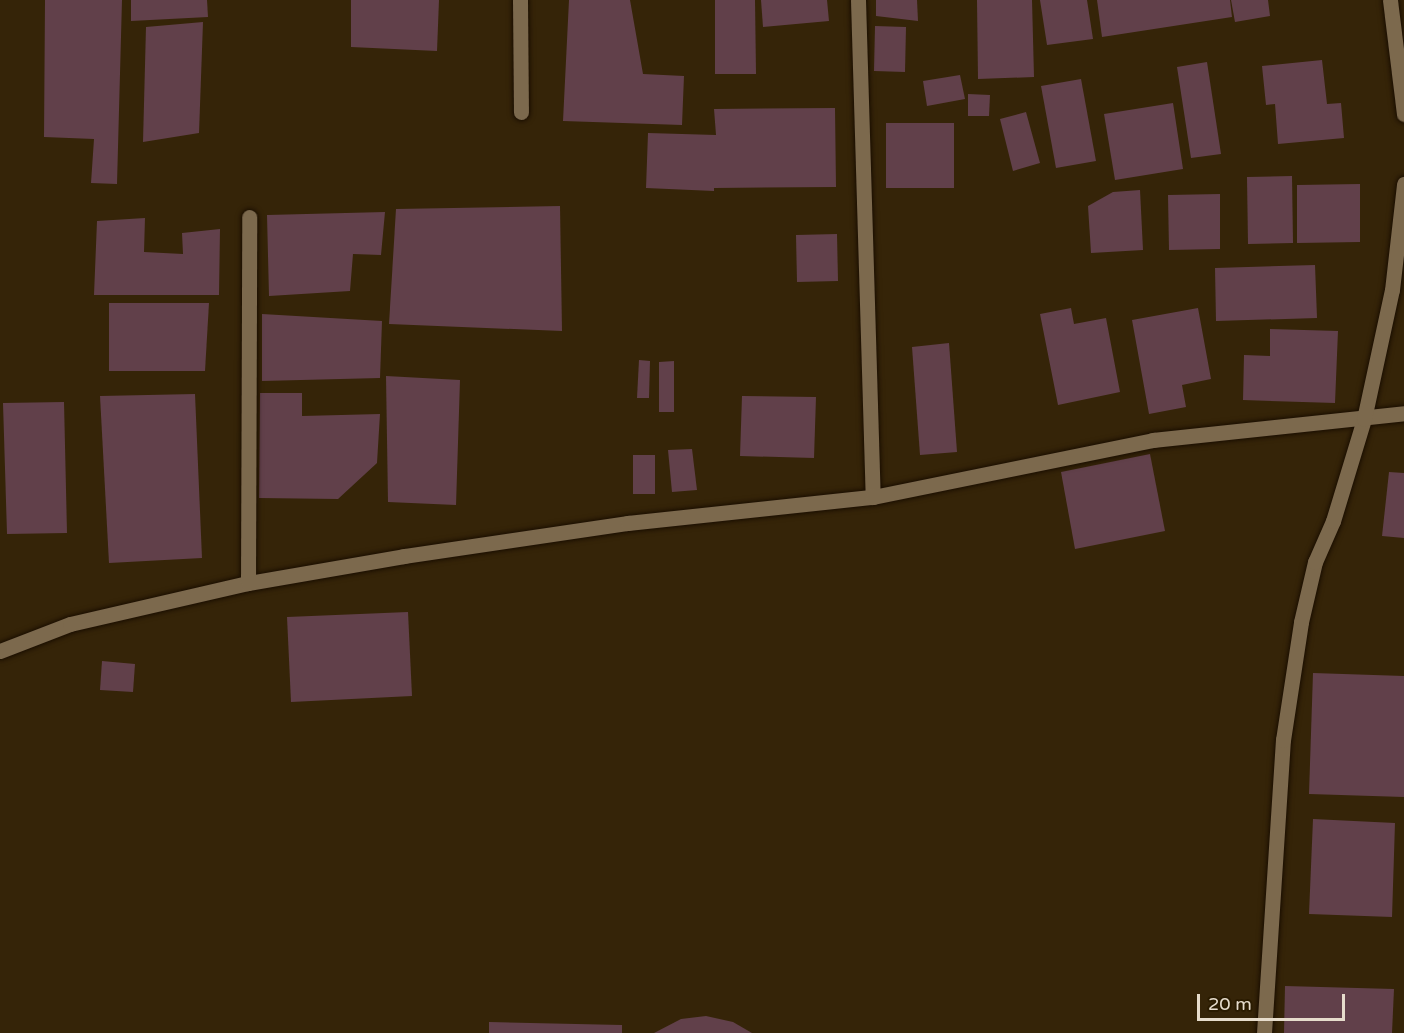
<!DOCTYPE html>
<style>
body{margin:0}
#map{position:relative;width:1404px;height:1033px;overflow:hidden;background:#352408;font-family:"Varela Round",sans-serif}
div>[style]{position:absolute}
[style*='--x']{left:calc(var(--x)*1px);top:calc(var(--y)*1px);width:calc(var(--w)*1px);rotate:calc(var(--a)*1deg)}
.building>*{inset:0;background:#61404a}
.roads{filter:drop-shadow(0 0 2px #1a0e00) drop-shadow(0 0 2px #1a0e00)}
.minor>*{height:15px;margin:-7.5px;padding:0 7.5px;transform-origin:7.5px;border-radius:7.5px;background:#7c694d}
span{translate:-50% -50%;white-space:nowrap;text-align:center;line-height:1.15;-webkit-text-stroke:6px #2a1b00;paint-order:stroke}
.scale{position:absolute;left:1197px;top:994px;width:148px;height:27px;box-sizing:border-box;border:3px solid #e6dccc;border-top:0;padding-left:8px;font-size:18px;line-height:21px;white-space:nowrap;color:#e6dccc;-webkit-text-stroke:4px #2a1b00;paint-order:stroke}
</style>
<div id="map">
<div class="building">
<i style="clip-path:polygon(45px 0,122px 0,117px 184px,91px 183px,94px 139px,44px 137px)"></i>
<i style="clip-path:polygon(131px 0,207px 0,208px 17px,131px 21px)"></i>
<i style="clip-path:polygon(351px 0,439px 0,437px 51px,351px 47px)"></i>
<i style="clip-path:polygon(569px 0,630px 0,643px 74px,684px 76px,682px 125px,563px 121px)"></i>
<i style="clip-path:polygon(715px 0,755px 0,756px 74px,715px 74px)"></i>
<i style="clip-path:polygon(761px 0,827px 0,829px 21px,763px 27px)"></i>
<i style="clip-path:polygon(876px 0,917px 0,918px 21px,876px 16px)"></i>
<i style="clip-path:polygon(977px 0,1032px 0,1034px 77px,978px 79px)"></i>
<i style="clip-path:polygon(1040px 0,1087px 0,1093px 39px,1047px 45px)"></i>
<i style="clip-path:polygon(1097px 0,1230px 0,1232px 17px,1102px 37px)"></i>
<i style="clip-path:polygon(1231px 0,1268px 0,1270px 16px,1235px 22px)"></i>
<i style="clip-path:polygon(203px 22px,199px 133px,143px 142px,146px 27px)"></i>
<i style="clip-path:polygon(875px 26px,906px 27px,905px 72px,874px 71px)"></i>
<i style="clip-path:polygon(1322px 60px,1327px 104px,1341px 103px,1344px 138px,1278px 144px,1275px 104px,1266px 105px,1262px 66px)"></i>
<i style="clip-path:polygon(1207px 62px,1221px 154px,1191px 158px,1177px 67px)"></i>
<i style="clip-path:polygon(960px 75px,965px 99px,927px 106px,923px 81px)"></i>
<i style="clip-path:polygon(1081px 79px,1096px 161px,1056px 168px,1041px 86px)"></i>
<i style="clip-path:polygon(968px 94px,990px 95px,989px 116px,968px 116px)"></i>
<i style="clip-path:polygon(1173px 103px,1183px 169px,1115px 180px,1104px 114px)"></i>
<i style="clip-path:polygon(835px 108px,836px 187px,714px 188px,714px 191px,646px 188px,648px 133px,716px 135px,714px 109px)"></i>
<i style="clip-path:polygon(1026px 112px,1040px 163px,1013px 171px,1000px 119px)"></i>
<i style="clip-path:polygon(886px 123px,954px 123px,954px 188px,886px 188px)"></i>
<i style="clip-path:polygon(1292px 176px,1293px 243px,1248px 244px,1247px 177px)"></i>
<i style="clip-path:polygon(1360px 184px,1360px 242px,1297px 243px,1297px 185px)"></i>
<i style="clip-path:polygon(1140px 190px,1143px 250px,1091px 253px,1088px 206px,1113px 192px)"></i>
<i style="clip-path:polygon(1220px 194px,1220px 249px,1169px 250px,1168px 195px)"></i>
<i style="clip-path:polygon(560px 206px,562px 331px,389px 324px,396px 209px)"></i>
<i style="clip-path:polygon(385px 212px,381px 255px,353px 254px,350px 291px,269px 296px,267px 215px)"></i>
<i style="clip-path:polygon(145px 218px,144px 252px,183px 254px,182px 233px,220px 229px,219px 295px,94px 295px,97px 221px)"></i>
<i style="clip-path:polygon(837px 234px,838px 281px,797px 282px,796px 235px)"></i>
<i style="clip-path:polygon(1315px 265px,1317px 318px,1216px 321px,1215px 268px)"></i>
<i style="clip-path:polygon(109px 303px,209px 303px,205px 371px,109px 371px)"></i>
<i style="clip-path:polygon(1071px 308px,1074px 324px,1106px 318px,1120px 392px,1058px 405px,1040px 314px)"></i>
<i style="clip-path:polygon(1198px 308px,1211px 379px,1182px 385px,1186px 407px,1149px 414px,1132px 320px)"></i>
<i style="clip-path:polygon(262px 314px,382px 321px,380px 378px,262px 381px)"></i>
<i style="clip-path:polygon(1270px 329px,1338px 331px,1335px 403px,1243px 400px,1244px 355px,1270px 356px)"></i>
<i style="clip-path:polygon(949px 343px,957px 452px,920px 455px,912px 347px)"></i>
<i style="clip-path:polygon(639px 360px,650px 361px,649px 398px,637px 398px)"></i>
<i style="clip-path:polygon(674px 361px,674px 412px,659px 412px,659px 362px)"></i>
<i style="clip-path:polygon(386px 376px,460px 380px,456px 505px,388px 502px)"></i>
<i style="clip-path:polygon(260px 393px,302px 393px,302px 416px,380px 414px,377px 463px,338px 499px,259px 498px)"></i>
<i style="clip-path:polygon(195px 394px,202px 558px,109px 563px,100px 396px)"></i>
<i style="clip-path:polygon(742px 396px,816px 397px,814px 458px,740px 456px)"></i>
<i style="clip-path:polygon(64px 402px,67px 533px,7px 534px,3px 403px)"></i>
<i style="clip-path:polygon(692px 449px,697px 490px,672px 492px,668px 450px)"></i>
<i style="clip-path:polygon(1150px 454px,1165px 531px,1075px 549px,1061px 472px)"></i>
<i style="clip-path:polygon(633px 455px,655px 455px,655px 494px,633px 494px)"></i>
<i style="clip-path:polygon(1389px 472px,1404px 473px,1404px 538px,1382px 536px)"></i>
<i style="clip-path:polygon(408px 612px,412px 696px,291px 702px,287px 617px)"></i>
<i style="clip-path:polygon(102px 661px,135px 664px,133px 692px,100px 690px)"></i>
<i style="clip-path:polygon(1313px 673px,1404px 676px,1404px 797px,1309px 794px)"></i>
<i style="clip-path:polygon(1313px 819px,1395px 823px,1392px 917px,1309px 914px)"></i>
<i style="clip-path:polygon(1285px 986px,1394px 989px,1392px 1033px,1284px 1033px)"></i>
<i style="clip-path:polygon(706px 1016px,733px 1022px,752px 1033px,654px 1033px,681px 1019px)"></i>
<i style="clip-path:polygon(489px 1022px,622px 1025px,622px 1033px,489px 1033px)"></i>
</div>
<div class="roads">
<div class="minor">
<i style="--x:520;--y:0;--w:112;--a:89.5"></i>
<i style="--x:858;--y:0;--w:497;--a:88.3"></i>
<i style="--x:1390;--y:0;--w:115;--a:83"></i>
<i style="--x:248;--y:583;--w:366;--a:-89.8"></i>
<i style="--x:0;--y:651;--w:75;--a:-21.1"></i>
<i style="--x:70;--y:624;--w:183;--a:-13"></i>
<i style="--x:248;--y:583;--w:158;--a:-9.8"></i>
<i style="--x:404;--y:556;--w:226;--a:-8.4"></i>
<i style="--x:628;--y:523;--w:246;--a:-6.1"></i>
<i style="--x:873;--y:497;--w:286;--a:-11.5"></i>
<i style="--x:1153;--y:440;--w:252;--a:-6.1"></i>
<i style="--x:1264;--y:1033;--w:294;--a:-86.3"></i>
<i style="--x:1283;--y:740;--w:119;--a:-81.3"></i>
<i style="--x:1301;--y:622;--w:62;--a:-76.9"></i>
<i style="--x:1315;--y:562;--w:45;--a:-66.3"></i>
<i style="--x:1333;--y:521;--w:107;--a:-73.1"></i>
<i style="--x:1364;--y:419;--w:132;--a:-77.8"></i>
<i style="--x:1392;--y:290;--w:107;--a:-83.5"></i>
</div>
</div>
<div class="scale">20 m</div>
</div>
